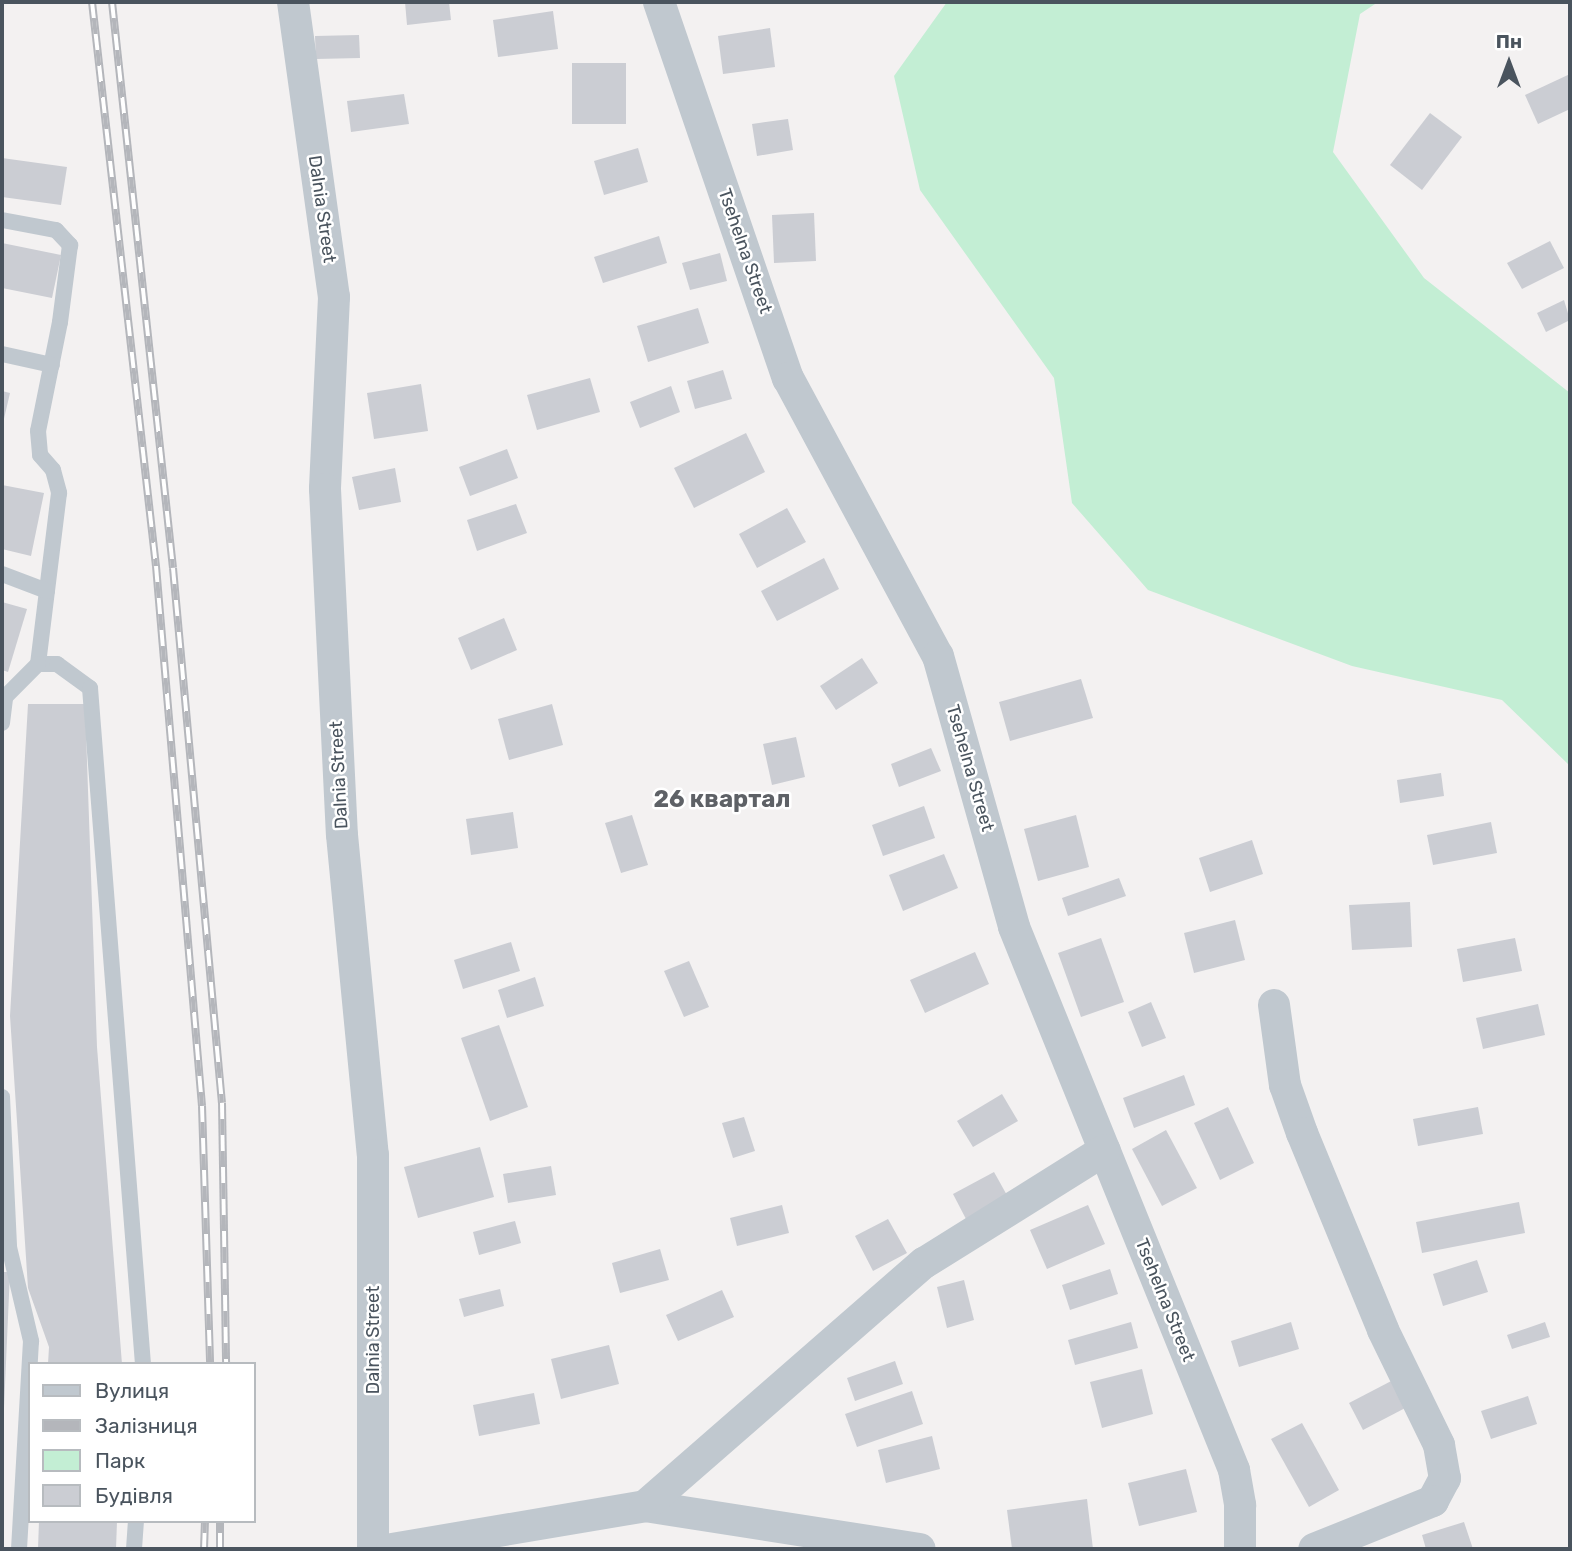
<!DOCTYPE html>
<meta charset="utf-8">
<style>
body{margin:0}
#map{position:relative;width:1572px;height:1551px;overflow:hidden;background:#f3f1f1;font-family:Rubik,sans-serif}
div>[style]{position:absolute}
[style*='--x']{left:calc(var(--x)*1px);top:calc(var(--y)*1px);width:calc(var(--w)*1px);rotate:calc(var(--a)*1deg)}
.green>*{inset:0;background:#c3eed4}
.building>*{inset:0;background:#cbcdd3}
.service>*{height:16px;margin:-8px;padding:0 8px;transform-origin:8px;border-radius:8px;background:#c0c8cf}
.minor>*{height:32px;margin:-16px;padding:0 16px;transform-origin:16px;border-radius:16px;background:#c0c8cf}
.rail>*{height:8px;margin-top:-4px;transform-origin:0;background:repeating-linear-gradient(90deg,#fff 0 16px,#b4b6bb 0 32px);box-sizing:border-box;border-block:2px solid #b4b6bb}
span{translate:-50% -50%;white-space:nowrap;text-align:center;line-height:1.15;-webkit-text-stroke:5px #fff;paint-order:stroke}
.street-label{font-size:18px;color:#4a545e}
.district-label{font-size:24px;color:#5e6166;font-weight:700}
.frame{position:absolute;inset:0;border:4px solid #4a545e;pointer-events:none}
.legend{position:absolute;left:28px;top:1362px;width:228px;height:161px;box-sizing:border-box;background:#fff;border:2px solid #b7bbbf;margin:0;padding:9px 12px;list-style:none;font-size:21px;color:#4a545e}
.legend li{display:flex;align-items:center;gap:14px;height:35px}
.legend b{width:35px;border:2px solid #b7bbbf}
.north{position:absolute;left:1474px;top:28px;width:70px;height:70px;-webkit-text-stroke:5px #fff;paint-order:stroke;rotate:0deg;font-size:19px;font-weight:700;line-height:28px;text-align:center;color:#4a545e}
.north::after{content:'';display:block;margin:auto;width:24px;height:32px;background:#4a545e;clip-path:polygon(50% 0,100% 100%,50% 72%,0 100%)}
</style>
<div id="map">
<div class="green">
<i style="clip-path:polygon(947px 2px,1378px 2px,1360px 14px,1333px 152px,1424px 278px,1570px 393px,1570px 766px,1502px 700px,1352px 666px,1148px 590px,1072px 503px,1054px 378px,920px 190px,894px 76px)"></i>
</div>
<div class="building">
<i style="clip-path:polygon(405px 2px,449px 2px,451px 20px,407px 25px)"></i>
<i style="clip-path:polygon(553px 11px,558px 49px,498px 57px,493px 20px)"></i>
<i style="clip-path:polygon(770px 28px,775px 67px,723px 74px,718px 36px)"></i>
<i style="clip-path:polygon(359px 35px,360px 58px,316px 59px,315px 36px)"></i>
<i style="clip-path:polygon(572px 63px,626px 63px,626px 124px,572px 124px)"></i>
<i style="clip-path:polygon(1570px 74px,1570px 109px,1538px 124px,1525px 95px)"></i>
<i style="clip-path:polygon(404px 94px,409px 124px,351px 132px,347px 101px)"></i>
<i style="clip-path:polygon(1430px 113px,1462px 137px,1422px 190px,1390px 165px)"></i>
<i style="clip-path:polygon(788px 119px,793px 150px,757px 156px,752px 124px)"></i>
<i style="clip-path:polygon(638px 148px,648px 182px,604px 195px,594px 161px)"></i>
<i style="clip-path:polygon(2px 158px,67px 167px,61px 205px,2px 197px)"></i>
<i style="clip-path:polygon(814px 213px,816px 261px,774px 263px,772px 215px)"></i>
<i style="clip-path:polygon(659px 236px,667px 263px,603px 283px,594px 257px)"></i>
<i style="clip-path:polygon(1550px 241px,1564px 268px,1522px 289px,1507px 263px)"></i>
<i style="clip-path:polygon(2px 243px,61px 255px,52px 298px,2px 288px)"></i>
<i style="clip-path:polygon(720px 253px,727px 281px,690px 290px,682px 263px)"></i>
<i style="clip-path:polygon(1564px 300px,1570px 320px,1546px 332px,1537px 313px)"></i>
<i style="clip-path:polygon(698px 308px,709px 343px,648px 362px,637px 326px)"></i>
<i style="clip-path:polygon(723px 370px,732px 399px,695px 409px,687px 381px)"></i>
<i style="clip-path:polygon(590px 378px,600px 412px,537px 430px,527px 395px)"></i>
<i style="clip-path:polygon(421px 384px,428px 431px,374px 439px,367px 393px)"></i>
<i style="clip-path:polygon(671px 386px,680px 412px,640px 428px,630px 402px)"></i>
<i style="clip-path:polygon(2px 391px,10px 393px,3px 423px,2px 423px)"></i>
<i style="clip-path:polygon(746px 433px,765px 472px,694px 508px,674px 468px)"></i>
<i style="clip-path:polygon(507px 449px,518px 478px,470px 496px,459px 467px)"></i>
<i style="clip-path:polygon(395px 468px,401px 502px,359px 510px,352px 477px)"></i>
<i style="clip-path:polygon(2px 485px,44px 493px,31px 556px,2px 549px)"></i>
<i style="clip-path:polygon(516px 504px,527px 533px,477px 551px,467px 520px)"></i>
<i style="clip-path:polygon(787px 508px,806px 542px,757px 568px,739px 534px)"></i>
<i style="clip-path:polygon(824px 558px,839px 589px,777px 621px,761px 591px)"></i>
<i style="clip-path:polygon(2px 602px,27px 609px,8px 672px,2px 670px)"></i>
<i style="clip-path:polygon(504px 618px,517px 650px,471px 670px,458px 638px)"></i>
<i style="clip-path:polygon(862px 658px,878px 683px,836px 710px,820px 686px)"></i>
<i style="clip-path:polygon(1081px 679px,1093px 718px,1010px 741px,999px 702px)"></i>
<i style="clip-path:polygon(28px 704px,85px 704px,97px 1047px,122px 1364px,48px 1364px,49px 1347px,28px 1288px,10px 1016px)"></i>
<i style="clip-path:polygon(552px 704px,563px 745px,509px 760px,498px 719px)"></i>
<i style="clip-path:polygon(796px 737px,805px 777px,772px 785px,763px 744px)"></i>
<i style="clip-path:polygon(931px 748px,941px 771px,899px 787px,891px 764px)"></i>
<i style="clip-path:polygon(1441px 773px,1444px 796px,1400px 803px,1397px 780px)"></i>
<i style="clip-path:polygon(924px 806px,935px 838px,883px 856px,872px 825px)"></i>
<i style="clip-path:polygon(513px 812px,518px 848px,471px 855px,466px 819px)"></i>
<i style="clip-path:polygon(632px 815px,648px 865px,621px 873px,605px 823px)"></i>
<i style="clip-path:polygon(1076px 815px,1089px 867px,1038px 881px,1024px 829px)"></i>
<i style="clip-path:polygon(1491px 822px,1497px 853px,1433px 865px,1427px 835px)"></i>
<i style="clip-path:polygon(1252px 840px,1263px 874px,1210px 892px,1199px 858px)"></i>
<i style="clip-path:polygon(944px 854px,958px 888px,903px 911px,889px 875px)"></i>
<i style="clip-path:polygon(1119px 878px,1126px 896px,1068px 916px,1062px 898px)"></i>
<i style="clip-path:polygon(1410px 902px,1412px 947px,1352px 950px,1349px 905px)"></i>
<i style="clip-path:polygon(1235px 920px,1245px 960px,1194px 973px,1184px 933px)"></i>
<i style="clip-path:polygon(1101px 938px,1124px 1002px,1081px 1017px,1058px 953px)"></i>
<i style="clip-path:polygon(1515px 938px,1522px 971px,1463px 982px,1457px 949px)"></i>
<i style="clip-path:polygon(511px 942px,520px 971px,463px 989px,454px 960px)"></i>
<i style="clip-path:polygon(975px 952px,989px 984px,925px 1013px,910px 980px)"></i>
<i style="clip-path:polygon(689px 961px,709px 1007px,684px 1017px,664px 971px)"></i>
<i style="clip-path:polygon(535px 977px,544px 1006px,507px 1018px,498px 990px)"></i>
<i style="clip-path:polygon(1151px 1002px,1166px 1038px,1142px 1047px,1128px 1012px)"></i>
<i style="clip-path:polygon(1538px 1004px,1545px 1035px,1483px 1049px,1476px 1018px)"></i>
<i style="clip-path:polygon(499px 1025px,528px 1107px,490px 1121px,461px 1038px)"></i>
<i style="clip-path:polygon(1184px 1075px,1195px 1105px,1134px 1128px,1123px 1098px)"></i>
<i style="clip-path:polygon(1002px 1094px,1018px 1121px,973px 1147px,957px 1121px)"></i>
<i style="clip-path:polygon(1228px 1107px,1254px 1163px,1220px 1180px,1194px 1123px)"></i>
<i style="clip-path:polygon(1478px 1107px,1483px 1134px,1418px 1146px,1413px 1119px)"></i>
<i style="clip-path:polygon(744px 1117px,755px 1151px,733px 1158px,722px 1123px)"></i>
<i style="clip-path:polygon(1166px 1130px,1197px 1188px,1162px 1206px,1132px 1149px)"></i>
<i style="clip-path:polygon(480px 1147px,494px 1197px,418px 1218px,404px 1167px)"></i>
<i style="clip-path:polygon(551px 1166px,556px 1195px,508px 1203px,503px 1174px)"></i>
<i style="clip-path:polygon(994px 1172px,1008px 1197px,966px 1219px,953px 1194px)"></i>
<i style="clip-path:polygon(1519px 1202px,1525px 1233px,1422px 1253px,1416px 1222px)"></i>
<i style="clip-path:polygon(782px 1205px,789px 1233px,737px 1246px,730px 1218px)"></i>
<i style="clip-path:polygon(1088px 1205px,1105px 1244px,1047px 1269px,1030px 1230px)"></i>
<i style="clip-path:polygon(888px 1219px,907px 1253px,873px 1271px,855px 1236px)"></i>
<i style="clip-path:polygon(515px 1221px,521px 1243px,479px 1255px,473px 1232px)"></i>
<i style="clip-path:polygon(660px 1249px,669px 1280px,620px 1293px,612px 1263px)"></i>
<i style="clip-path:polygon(1477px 1260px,1488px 1292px,1443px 1306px,1433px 1274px)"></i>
<i style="clip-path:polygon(1110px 1269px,1118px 1294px,1070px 1310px,1062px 1285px)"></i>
<i style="clip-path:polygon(2px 1272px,10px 1272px,4px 1408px,2px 1408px)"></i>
<i style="clip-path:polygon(964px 1280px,974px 1320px,947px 1328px,937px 1287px)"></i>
<i style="clip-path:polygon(500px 1289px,504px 1306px,464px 1317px,459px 1299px)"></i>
<i style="clip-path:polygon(722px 1290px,734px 1317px,678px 1341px,666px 1315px)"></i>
<i style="clip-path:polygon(1131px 1322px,1138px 1348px,1075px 1365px,1068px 1340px)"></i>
<i style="clip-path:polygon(1291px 1322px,1299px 1349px,1239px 1367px,1231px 1341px)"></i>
<i style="clip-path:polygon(1545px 1322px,1550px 1337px,1512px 1349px,1507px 1335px)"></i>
<i style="clip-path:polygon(609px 1345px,619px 1384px,561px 1399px,551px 1359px)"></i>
<i style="clip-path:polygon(895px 1361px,903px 1384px,855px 1401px,847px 1378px)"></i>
<i style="clip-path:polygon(1142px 1369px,1153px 1414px,1102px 1428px,1090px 1382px)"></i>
<i style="clip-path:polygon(1397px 1378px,1411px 1405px,1363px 1430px,1349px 1403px)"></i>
<i style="clip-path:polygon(912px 1391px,923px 1424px,857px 1447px,845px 1414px)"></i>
<i style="clip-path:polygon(534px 1393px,540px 1424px,479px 1436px,473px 1405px)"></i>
<i style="clip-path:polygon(1528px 1396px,1537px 1424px,1491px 1439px,1481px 1411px)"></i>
<i style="clip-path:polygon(1302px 1423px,1339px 1490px,1309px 1507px,1271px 1439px)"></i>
<i style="clip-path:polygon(932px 1436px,940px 1469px,886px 1483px,878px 1450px)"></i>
<i style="clip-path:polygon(1186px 1469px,1197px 1512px,1139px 1526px,1128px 1483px)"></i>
<i style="clip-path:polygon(1087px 1499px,1093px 1549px,1012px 1549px,1007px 1510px)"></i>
<i style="clip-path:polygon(39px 1521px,117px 1521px,116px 1549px,38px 1549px)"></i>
<i style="clip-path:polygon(1464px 1522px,1473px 1549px,1426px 1549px,1422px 1535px)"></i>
</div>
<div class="service">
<i style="--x:2;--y:220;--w:55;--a:10.5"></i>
<i style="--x:56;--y:230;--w:21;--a:47"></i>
<i style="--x:70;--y:245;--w:78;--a:97.4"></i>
<i style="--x:60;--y:322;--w:111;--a:101.4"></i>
<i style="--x:38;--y:431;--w:24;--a:85"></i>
<i style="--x:40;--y:455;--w:20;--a:49"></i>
<i style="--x:53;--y:470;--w:24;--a:75"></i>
<i style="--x:59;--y:493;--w:172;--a:97"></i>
<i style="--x:38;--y:664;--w:19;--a:0"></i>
<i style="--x:57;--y:664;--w:41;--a:36"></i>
<i style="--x:90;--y:688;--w:678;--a:85.52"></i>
<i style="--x:2;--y:354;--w:51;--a:12.4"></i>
<i style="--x:2;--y:574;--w:48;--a:20.7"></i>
<i style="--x:2;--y:700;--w:51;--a:-45"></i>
<i style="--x:2;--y:723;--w:23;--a:-83"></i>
<i style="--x:2;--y:1097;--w:150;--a:87.3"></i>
<i style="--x:9;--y:1247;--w:97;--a:76.8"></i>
<i style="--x:31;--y:1341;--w:208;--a:93.3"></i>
<i style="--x:134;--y:1549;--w:28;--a:-86"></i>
</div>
<div class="minor">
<i style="--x:293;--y:2;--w:298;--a:82.1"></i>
<i style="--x:334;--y:297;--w:192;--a:92.7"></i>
<i style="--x:325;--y:489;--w:346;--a:87.2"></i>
<i style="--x:342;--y:835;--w:321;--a:84.5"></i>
<i style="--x:373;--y:1155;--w:394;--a:90"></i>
<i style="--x:659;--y:2;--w:398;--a:71.1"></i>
<i style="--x:788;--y:378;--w:316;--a:61.7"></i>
<i style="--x:938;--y:656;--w:281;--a:74.3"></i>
<i style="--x:1014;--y:927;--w:586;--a:67.94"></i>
<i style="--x:1234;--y:1470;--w:36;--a:80"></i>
<i style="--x:1240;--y:1505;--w:44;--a:90"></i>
<i style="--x:1274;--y:1005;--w:81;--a:82.2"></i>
<i style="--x:1285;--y:1085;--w:51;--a:70.5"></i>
<i style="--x:1302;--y:1133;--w:213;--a:67.6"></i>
<i style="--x:1383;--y:1330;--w:128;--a:64"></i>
<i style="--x:1439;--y:1445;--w:34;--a:80"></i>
<i style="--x:1445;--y:1478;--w:26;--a:118"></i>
<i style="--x:1433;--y:1501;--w:128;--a:158"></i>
<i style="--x:645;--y:1506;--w:278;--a:8.9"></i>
<i style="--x:392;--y:1549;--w:257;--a:-9.6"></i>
<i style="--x:645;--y:1506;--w:370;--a:-41.1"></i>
<i style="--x:924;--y:1263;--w:213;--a:-32"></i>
</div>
<div class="rail">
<i style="--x:92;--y:2;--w:568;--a:83.53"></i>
<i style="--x:156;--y:566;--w:542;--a:85.13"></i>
<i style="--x:202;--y:1106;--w:258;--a:88.2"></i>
<i style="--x:112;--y:2;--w:569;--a:83.85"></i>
<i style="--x:173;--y:568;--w:537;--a:84.77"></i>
<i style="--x:222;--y:1103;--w:261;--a:89.1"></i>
<i style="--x:204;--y:1549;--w:28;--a:-88"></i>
<i style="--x:220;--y:1549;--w:28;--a:-90"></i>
</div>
<div class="street-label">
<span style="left:322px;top:209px;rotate:82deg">Dalnia Street</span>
<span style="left:745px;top:251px;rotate:71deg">Tsehelna Street</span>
<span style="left:970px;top:768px;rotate:74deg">Tsehelna Street</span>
<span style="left:339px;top:775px;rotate:-93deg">Dalnia Street</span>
<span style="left:1165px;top:1300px;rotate:68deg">Tsehelna Street</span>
<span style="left:373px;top:1340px;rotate:-90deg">Dalnia Street</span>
</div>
<div class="district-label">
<span style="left:722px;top:800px">26 квартал</span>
</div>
<div class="frame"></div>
<ul class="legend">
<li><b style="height:9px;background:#c0c8cf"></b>Вулиця</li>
<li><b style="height:9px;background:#b4b6bb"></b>Залізниця</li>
<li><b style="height:19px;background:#c3eed4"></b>Парк</li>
<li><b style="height:19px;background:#cbcdd3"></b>Будівля</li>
</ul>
<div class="north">Пн</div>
</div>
